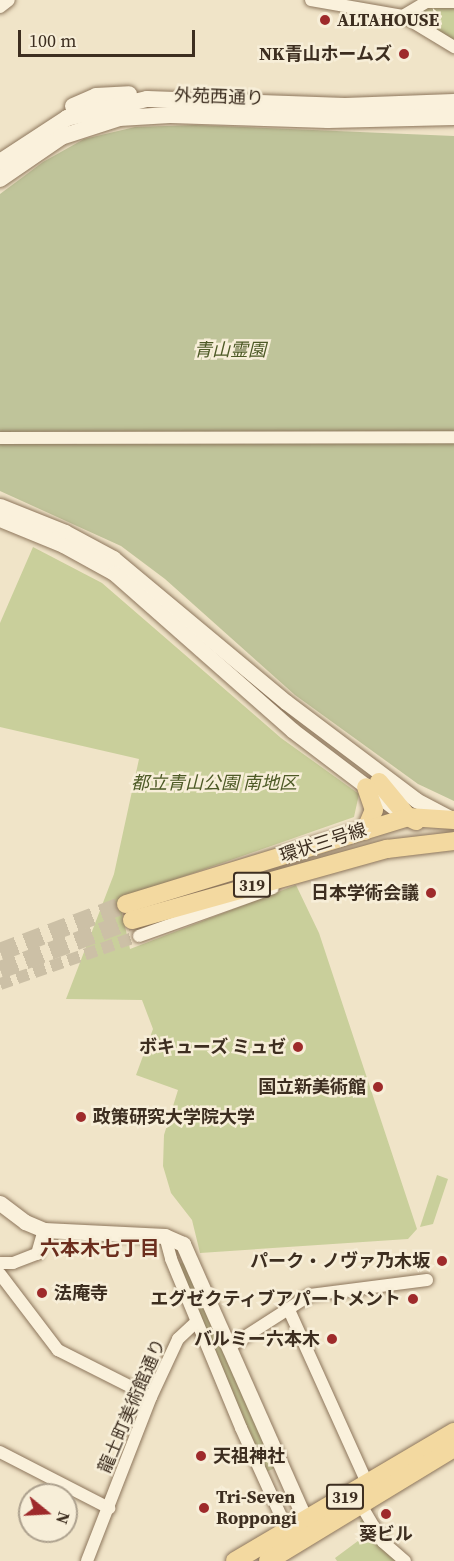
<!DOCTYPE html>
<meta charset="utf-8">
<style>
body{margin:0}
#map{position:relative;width:454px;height:1561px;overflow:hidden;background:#f0e4c8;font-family:"Source Serif 4","Noto Sans JP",serif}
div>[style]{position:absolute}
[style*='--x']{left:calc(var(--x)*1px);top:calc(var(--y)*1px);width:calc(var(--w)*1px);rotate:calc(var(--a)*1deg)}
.green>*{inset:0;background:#c9cf9b}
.cemetery>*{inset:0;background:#bfc49a}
.minor-tunnel>*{height:12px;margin-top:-6px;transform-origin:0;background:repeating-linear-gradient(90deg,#ccc0a6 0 12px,transparent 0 18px)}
.primary-tunnel>*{height:18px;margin-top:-9px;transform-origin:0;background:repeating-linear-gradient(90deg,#ccc0a6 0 18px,transparent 0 27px)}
.roads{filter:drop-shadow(0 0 2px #8d765c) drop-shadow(0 0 2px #8d765c)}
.minor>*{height:12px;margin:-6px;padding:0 6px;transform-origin:6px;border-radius:6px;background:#faf1dc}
.tertiary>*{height:15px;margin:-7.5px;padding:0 7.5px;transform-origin:7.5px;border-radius:7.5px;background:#faf1dc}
.secondary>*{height:16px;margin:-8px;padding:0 8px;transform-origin:8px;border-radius:8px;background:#faf1dc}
.primary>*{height:18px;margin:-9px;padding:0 9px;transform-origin:9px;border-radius:9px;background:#f3d9a0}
.dots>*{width:16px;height:16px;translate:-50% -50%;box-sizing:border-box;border:3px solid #f7eed8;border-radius:50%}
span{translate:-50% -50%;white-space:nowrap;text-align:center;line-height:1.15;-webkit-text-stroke:5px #f7eed8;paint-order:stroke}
.shield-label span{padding:2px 4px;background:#f7eed8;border:2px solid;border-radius:4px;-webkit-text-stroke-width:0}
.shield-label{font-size:16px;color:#3d2e20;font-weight:700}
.poi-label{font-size:18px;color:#3d2e20;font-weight:700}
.left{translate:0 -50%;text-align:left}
.right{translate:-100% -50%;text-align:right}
.street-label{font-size:18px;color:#3d2e20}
.park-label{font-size:18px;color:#4d5a26;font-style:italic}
.neighbourhood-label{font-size:20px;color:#6b2e1e;font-weight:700}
.north{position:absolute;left:18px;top:1483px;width:60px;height:60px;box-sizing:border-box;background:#f7eed8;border:2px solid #ada18e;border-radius:50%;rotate:108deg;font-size:16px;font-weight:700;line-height:24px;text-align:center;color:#3d2e20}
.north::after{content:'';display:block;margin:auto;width:21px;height:27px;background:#9e2a2b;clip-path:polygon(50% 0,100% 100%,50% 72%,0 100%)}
.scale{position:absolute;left:18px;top:30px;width:177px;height:27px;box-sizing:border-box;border:3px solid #3d2e20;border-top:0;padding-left:8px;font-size:18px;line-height:21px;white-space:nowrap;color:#3d2e20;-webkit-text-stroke:4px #f7eed8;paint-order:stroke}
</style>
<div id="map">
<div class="green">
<i style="clip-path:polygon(454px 6px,454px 43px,417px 21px,416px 14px,425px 7px)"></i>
<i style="clip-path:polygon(33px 547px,102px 583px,281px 738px,359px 794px,354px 817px,119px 899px,130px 949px,296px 885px,319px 933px,417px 1229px,408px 1239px,200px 1253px,192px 1220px,171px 1193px,163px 1166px,164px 1135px,178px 1090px,136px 1075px,153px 1029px,142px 1000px,66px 999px,114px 874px,139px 759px,0 727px,0 623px)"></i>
<i style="clip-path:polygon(437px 1175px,448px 1179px,433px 1224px,420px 1227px)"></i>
<i style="clip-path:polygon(185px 1262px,275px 1468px,266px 1472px,178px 1264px)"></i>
<i style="clip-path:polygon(366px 1516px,396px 1561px,337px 1561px,335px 1558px,366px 1535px,360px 1521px)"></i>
</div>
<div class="cemetery">
<i style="clip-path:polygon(195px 125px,454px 136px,454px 801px,418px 784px,295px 695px,165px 579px,121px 546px,0 491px,0 194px,43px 162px,84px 139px,135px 127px)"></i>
</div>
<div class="minor-tunnel">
<i style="--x:0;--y:984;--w:147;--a:-19.1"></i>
</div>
<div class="primary-tunnel">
<i style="--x:0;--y:952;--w:135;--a:-20.9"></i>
<i style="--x:0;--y:970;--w:141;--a:-20.7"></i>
</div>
<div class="roads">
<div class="minor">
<i style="--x:311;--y:0;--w:93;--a:9.9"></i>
<i style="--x:403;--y:16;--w:60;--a:31.3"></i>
<i style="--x:0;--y:7;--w:11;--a:-38"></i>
<i style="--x:403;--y:16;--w:27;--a:-31"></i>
<i style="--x:426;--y:2;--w:28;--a:0"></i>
<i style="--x:0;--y:438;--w:454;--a:-0.1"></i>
<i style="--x:139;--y:936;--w:142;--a:-19.7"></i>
<i style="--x:165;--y:1236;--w:24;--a:75"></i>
<i style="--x:171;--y:1259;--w:183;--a:67.5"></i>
<i style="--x:241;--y:1428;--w:104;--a:65.6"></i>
<i style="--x:284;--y:1523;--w:9;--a:63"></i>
<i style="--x:288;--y:1531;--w:7;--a:8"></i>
<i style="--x:0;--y:1263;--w:13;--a:0"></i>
<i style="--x:13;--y:1263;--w:26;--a:-21"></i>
<i style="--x:37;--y:1254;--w:25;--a:-74"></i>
<i style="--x:0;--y:1274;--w:96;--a:52.7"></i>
<i style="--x:58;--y:1350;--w:104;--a:26.8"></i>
<i style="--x:289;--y:1310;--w:190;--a:65.7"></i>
<i style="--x:367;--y:1483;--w:23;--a:105"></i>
<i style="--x:361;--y:1505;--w:43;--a:59.3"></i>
<i style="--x:383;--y:1542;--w:29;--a:41"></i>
<i style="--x:229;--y:1347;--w:96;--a:-32.7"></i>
<i style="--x:310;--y:1295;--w:118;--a:-7.3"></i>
<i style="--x:0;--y:1452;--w:123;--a:27.2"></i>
<i style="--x:87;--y:1561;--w:176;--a:-68.7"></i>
<i style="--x:151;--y:1397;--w:64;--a:-65"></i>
<i style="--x:178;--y:1339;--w:25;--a:-43"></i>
</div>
<div class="tertiary">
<i style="--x:0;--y:506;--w:70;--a:21.8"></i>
<i style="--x:65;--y:532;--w:55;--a:28.4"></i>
<i style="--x:113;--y:558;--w:225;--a:39.8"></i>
<i style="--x:286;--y:702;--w:163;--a:37"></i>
<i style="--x:416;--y:800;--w:36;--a:28"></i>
<i style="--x:0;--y:519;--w:68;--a:22.4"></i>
<i style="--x:63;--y:545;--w:58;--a:28.8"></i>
<i style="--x:114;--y:573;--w:237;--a:41.4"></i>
<i style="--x:292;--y:730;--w:131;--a:37.2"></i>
<i style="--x:0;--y:1203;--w:31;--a:37"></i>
<i style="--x:25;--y:1222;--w:21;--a:23"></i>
<i style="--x:44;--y:1230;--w:121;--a:2.8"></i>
<i style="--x:165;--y:1236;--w:20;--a:24"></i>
<i style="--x:183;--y:1244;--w:312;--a:66.1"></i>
</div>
<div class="secondary">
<i style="--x:73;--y:106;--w:25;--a:-23"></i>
<i style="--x:96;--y:96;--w:33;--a:-3"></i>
<i style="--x:0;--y:162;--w:80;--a:-33.3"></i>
<i style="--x:67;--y:118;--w:82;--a:-13.4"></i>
<i style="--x:147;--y:99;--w:198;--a:2"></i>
<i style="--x:345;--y:106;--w:109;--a:-2.1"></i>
<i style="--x:0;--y:179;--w:74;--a:-34.5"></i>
<i style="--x:61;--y:137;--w:61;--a:-18.1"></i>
<i style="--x:119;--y:118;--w:51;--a:-3.4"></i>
<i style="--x:170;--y:115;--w:158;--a:1.8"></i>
<i style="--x:328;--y:120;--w:126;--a:-1.4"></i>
</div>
<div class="primary">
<i style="--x:379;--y:782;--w:45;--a:50.4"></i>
<i style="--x:408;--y:817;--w:9;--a:27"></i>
<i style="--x:365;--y:831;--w:23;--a:-67"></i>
<i style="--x:374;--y:810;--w:24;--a:-109"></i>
<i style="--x:126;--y:904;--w:295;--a:-17.1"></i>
<i style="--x:408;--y:817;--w:46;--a:3.7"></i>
<i style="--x:132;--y:920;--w:265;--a:-15.6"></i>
<i style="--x:387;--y:849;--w:67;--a:-6.8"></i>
<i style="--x:235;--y:1561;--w:254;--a:-30.5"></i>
<i style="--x:268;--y:1561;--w:218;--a:-31.3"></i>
</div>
</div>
<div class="dots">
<i style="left:325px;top:20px;background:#9e2a2b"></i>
<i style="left:404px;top:54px;background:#9e2a2b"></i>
<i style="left:431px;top:893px;background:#9e2a2b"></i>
<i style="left:298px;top:1047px;background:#9e2a2b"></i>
<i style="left:378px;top:1087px;background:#9e2a2b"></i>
<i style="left:81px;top:1117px;background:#9e2a2b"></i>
<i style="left:442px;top:1261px;background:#9e2a2b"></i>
<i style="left:42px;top:1293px;background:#9e2a2b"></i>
<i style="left:413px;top:1299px;background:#9e2a2b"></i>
<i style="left:332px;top:1339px;background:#9e2a2b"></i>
<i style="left:201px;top:1456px;background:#9e2a2b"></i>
<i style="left:204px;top:1508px;background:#9e2a2b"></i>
<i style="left:386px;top:1514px;background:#9e2a2b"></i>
</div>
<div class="shield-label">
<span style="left:252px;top:885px">319</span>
<span style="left:345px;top:1497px">319</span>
</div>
<div class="poi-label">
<span class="left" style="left:337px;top:20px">ALTAHOUSE</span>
<span class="right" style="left:392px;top:54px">NK青山ホームズ</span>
<span class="right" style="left:419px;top:893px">日本学術会議</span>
<span class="right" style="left:286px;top:1047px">ボキューズ ミュゼ</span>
<span class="right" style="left:366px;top:1087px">国立新美術館</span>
<span class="left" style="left:93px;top:1117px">政策研究大学院大学</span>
<span class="right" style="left:430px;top:1261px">パーク・ノヴァ乃木坂</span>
<span class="left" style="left:54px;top:1293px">法庵寺</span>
<span class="right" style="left:401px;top:1299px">エグゼクティブアパートメント</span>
<span class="right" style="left:320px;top:1339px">バルミー六本木</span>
<span class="left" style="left:213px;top:1456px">天祖神社</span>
<span class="left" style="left:216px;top:1508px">Tri-Seven<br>Roppongi</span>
<span style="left:386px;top:1534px">葵ビル</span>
</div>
<div class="street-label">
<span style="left:219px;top:97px;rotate:2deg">外苑西通り</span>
<span style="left:323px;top:843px;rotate:-18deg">環状三号線</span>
<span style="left:132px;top:1406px;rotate:-67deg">龍土町美術館通り</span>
</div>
<div class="park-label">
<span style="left:230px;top:350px">青山霊園</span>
<span style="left:214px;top:783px">都立青山公園 南地区</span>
</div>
<div class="neighbourhood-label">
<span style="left:100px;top:1248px">六本木七丁目</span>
</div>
<div class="north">N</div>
<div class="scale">100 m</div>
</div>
